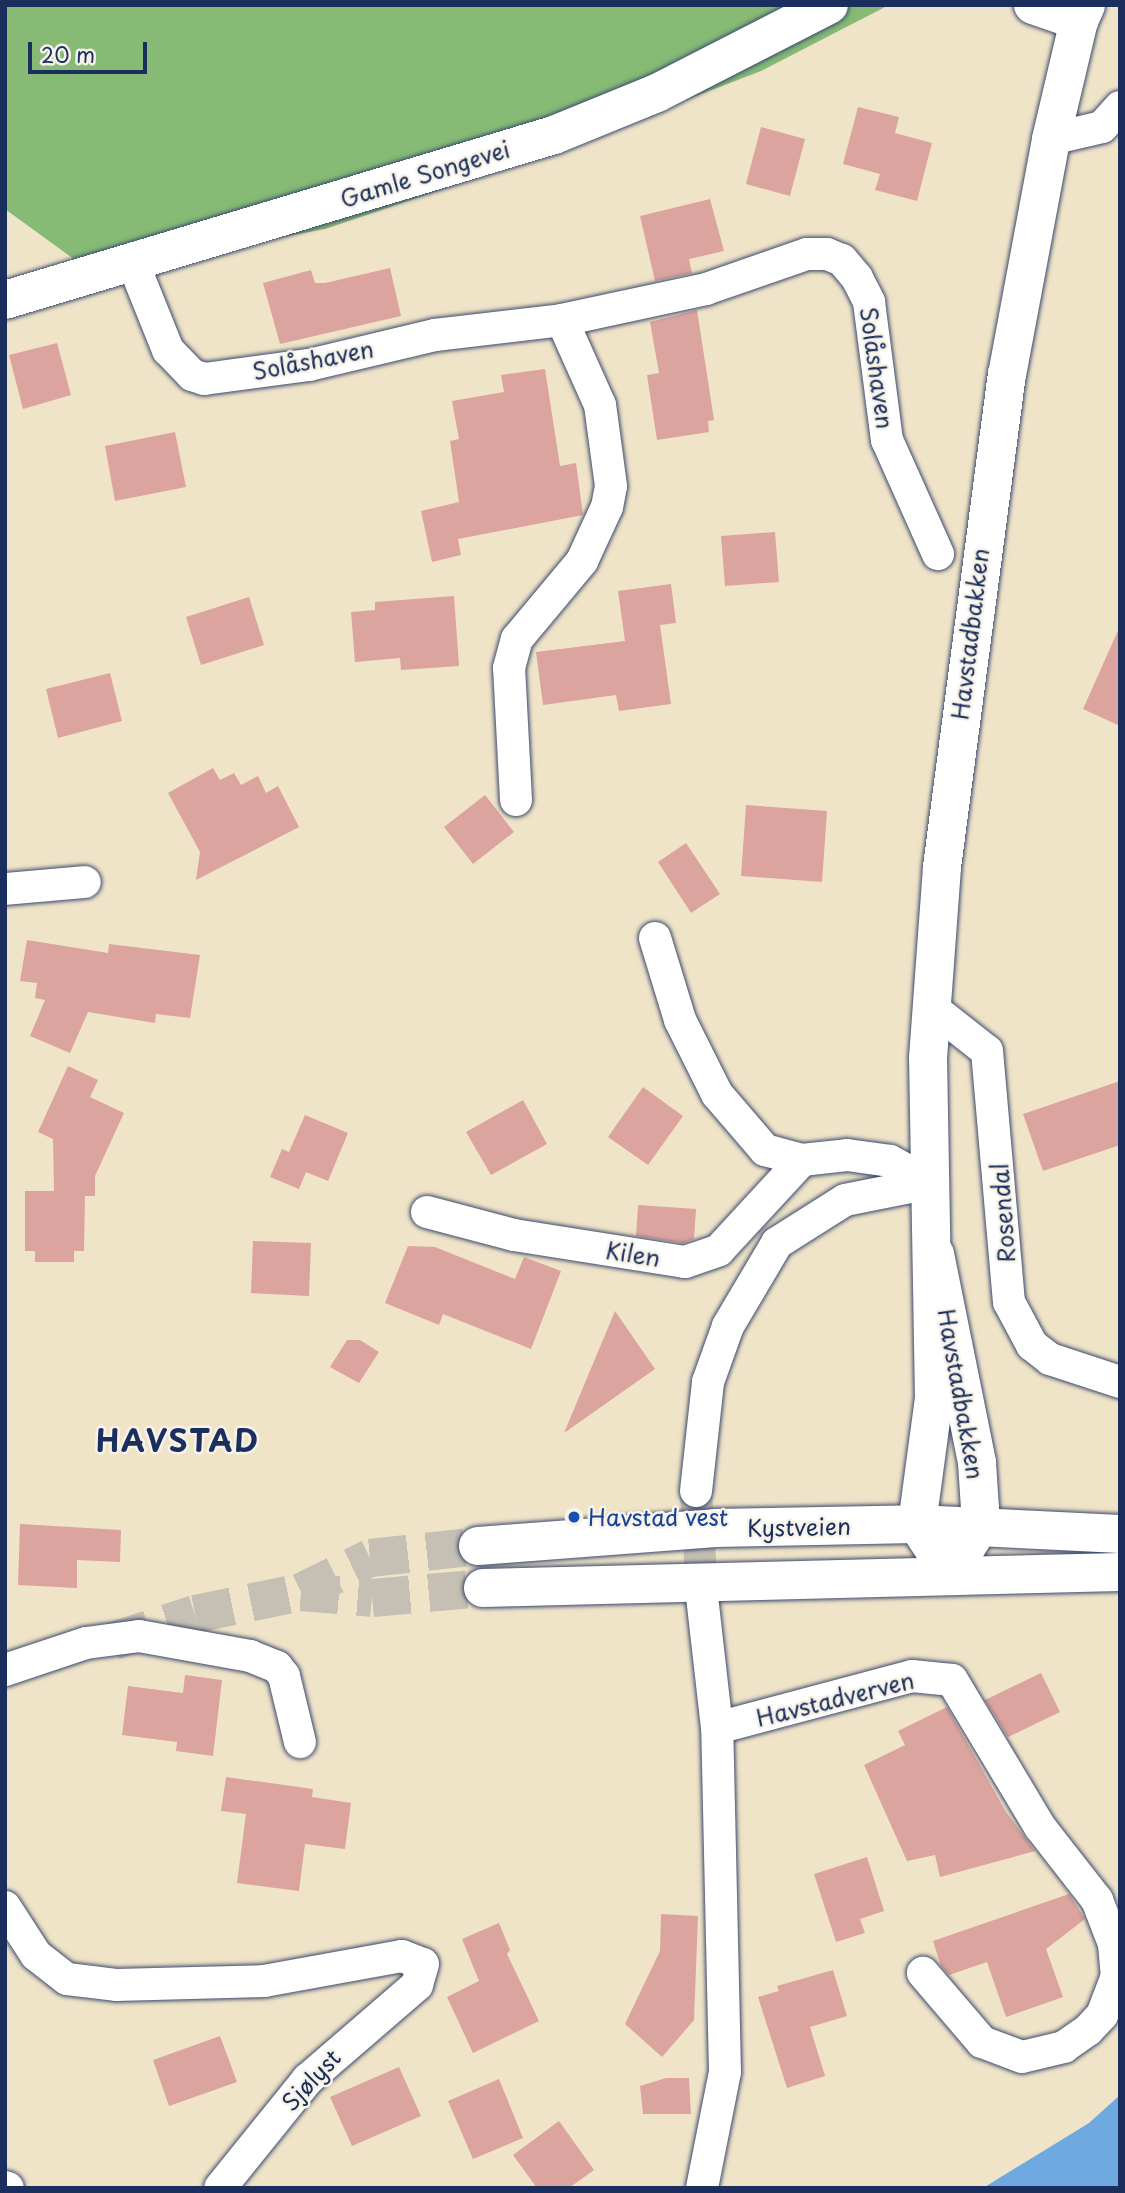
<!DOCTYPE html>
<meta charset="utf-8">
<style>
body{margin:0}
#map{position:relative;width:1125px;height:2193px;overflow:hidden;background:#f0e4c8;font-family:"Playpen Sans",sans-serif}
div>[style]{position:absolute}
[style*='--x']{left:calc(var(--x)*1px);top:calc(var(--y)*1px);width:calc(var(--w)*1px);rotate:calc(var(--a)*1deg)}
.forest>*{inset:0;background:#86ba75}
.water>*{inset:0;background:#6eaadf}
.building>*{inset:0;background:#dca49e}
.minor-tunnel>*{height:32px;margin-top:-16px;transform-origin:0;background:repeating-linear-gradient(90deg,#c5c0b3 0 32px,transparent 0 48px)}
.primary-tunnel>*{height:38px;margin-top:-19px;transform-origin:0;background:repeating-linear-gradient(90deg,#c5c0b3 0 38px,transparent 0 57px)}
.roads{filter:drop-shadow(0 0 2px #3b4a6e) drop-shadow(0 0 2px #3b4a6e)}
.minor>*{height:32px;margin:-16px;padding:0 16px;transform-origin:16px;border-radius:16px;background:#fff}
.secondary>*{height:38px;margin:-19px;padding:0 19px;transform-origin:19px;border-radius:19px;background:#fff}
.primary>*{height:38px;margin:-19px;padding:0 19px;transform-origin:19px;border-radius:19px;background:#fff}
.dots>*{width:19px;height:19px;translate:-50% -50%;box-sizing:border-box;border:4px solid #f7f3e8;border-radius:50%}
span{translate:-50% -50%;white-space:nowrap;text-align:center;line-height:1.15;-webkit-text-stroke:5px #f7f3e8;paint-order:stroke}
.street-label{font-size:23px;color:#1b2f5e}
.transit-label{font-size:23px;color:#164399}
.left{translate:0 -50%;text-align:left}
.district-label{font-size:30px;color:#1b2f5e;font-weight:700;letter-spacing:2px}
.frame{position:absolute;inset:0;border:7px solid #1b2f5e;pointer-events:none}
.scale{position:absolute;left:28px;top:42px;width:119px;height:32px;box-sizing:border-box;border:4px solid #1b2f5e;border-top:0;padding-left:9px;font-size:21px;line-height:24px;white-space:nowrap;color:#1b2f5e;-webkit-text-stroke:5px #f7f3e8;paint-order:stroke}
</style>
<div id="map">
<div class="forest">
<i style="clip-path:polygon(5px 5px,889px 5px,761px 71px,541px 156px,325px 229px,93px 273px,5px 209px)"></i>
</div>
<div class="water">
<i style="clip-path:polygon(1120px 2095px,1120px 2188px,983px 2188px,1089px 2123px)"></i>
</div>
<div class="building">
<i style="clip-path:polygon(858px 107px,899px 117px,895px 133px,932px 143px,917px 201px,875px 190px,880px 174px,843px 164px)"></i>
<i style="clip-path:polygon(761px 127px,805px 139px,790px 196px,746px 184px)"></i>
<i style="clip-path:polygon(710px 199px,724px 251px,689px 259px,692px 273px,655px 281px,640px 216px)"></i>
<i style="clip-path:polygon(390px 268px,401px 316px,280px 344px,263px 283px,311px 270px,315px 283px,325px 283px)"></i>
<i style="clip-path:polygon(697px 310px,714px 420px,708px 421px,709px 432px,657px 440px,647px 375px,659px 373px,650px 322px)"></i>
<i style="clip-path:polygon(57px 343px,71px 395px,23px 409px,9px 355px)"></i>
<i style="clip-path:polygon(545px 369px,560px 466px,576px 463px,583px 515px,458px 539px,461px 555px,432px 562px,421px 511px,459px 502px,450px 441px,459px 439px,452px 401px,504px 392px,501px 375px)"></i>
<i style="clip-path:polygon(175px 432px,186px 487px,115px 501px,105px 446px)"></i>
<i style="clip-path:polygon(775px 532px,779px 582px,725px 586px,721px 536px)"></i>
<i style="clip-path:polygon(671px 584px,676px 623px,660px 625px,671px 704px,619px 711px,616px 695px,543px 705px,536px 652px,625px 641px,618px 591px)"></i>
<i style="clip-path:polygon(454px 596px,459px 666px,401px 670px,400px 658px,355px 662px,351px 612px,375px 610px,375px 602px)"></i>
<i style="clip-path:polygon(249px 597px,264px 645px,201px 665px,186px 617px)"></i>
<i style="clip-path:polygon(1120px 626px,1120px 726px,1083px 709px)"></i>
<i style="clip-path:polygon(110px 673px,122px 721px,58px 738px,46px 689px)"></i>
<i style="clip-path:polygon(213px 768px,220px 780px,234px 773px,241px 785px,258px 776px,266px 793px,278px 786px,299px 827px,196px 880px,200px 852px,168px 793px)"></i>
<i style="clip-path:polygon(485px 795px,514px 832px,473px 864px,444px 827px)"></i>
<i style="clip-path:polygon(746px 805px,827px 811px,822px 882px,741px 876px)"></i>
<i style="clip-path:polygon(686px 843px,720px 894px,691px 913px,658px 862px)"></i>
<i style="clip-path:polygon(27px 940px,108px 953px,109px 944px,200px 955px,190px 1018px,156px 1014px,155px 1023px,88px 1012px,70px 1053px,30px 1036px,45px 1000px,35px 998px,37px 983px,20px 981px)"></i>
<i style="clip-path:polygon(68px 1066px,98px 1080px,90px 1097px,124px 1113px,95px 1176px,95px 1196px,85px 1196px,84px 1251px,74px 1251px,74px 1262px,35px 1262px,35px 1251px,25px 1251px,25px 1191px,54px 1191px,53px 1139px,38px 1132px)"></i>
<i style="clip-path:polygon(1120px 1081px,1120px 1145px,1043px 1171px,1023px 1114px)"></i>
<i style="clip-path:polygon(643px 1087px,683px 1116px,648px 1165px,608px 1137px)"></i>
<i style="clip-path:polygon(523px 1100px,547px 1144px,491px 1175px,466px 1132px)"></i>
<i style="clip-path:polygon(305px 1115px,348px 1133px,328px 1181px,306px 1172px,299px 1189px,270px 1177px,282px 1149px,289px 1152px)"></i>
<i style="clip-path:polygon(638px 1205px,696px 1209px,694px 1239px,683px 1243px,636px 1236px)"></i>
<i style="clip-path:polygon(253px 1241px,311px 1243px,309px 1296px,251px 1293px)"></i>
<i style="clip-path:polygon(408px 1246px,435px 1247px,515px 1279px,524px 1257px,561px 1271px,531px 1349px,443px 1314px,439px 1325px,385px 1303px)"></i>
<i style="clip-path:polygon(615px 1311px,655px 1369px,564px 1433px)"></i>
<i style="clip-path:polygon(347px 1340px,360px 1340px,379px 1352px,359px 1383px,330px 1367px)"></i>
<i style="clip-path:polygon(20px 1524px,121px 1530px,120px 1562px,77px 1560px,77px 1588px,18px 1585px)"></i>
<i style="clip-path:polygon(1041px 1673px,1060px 1712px,1008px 1737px,985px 1700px)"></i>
<i style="clip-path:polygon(185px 1675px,222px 1680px,213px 1756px,176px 1751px,177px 1742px,122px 1735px,128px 1686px,183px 1693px)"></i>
<i style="clip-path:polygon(947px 1707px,1006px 1812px,1035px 1851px,940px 1877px,935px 1855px,907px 1861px,864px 1765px,905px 1745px,898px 1731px)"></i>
<i style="clip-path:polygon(226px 1777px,313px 1789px,312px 1797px,351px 1803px,345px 1849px,305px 1844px,299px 1891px,237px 1883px,246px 1814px,221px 1811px)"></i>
<i style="clip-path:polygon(867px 1857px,884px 1911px,860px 1919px,865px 1933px,836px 1942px,814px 1874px)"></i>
<i style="clip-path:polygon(1069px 1894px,1085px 1919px,1046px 1949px,1063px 1997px,1006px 2017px,987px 1962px,949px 1975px,941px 1966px,933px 1941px)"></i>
<i style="clip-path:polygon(661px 1914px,698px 1916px,694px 2020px,662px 2057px,625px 2024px,660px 1951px)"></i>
<i style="clip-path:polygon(499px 1923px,510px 1950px,507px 1954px,539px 2021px,473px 2053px,447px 1997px,479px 1981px,462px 1939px)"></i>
<i style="clip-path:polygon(833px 1970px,847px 2016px,810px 2027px,825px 2076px,787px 2088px,758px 1997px,779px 1991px,777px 1986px)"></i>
<i style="clip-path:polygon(220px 2036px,237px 2082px,169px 2106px,153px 2060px)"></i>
<i style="clip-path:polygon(399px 2067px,421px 2116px,352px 2146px,330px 2097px)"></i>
<i style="clip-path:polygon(666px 2078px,689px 2078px,691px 2114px,643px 2114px,640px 2086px)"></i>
<i style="clip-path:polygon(499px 2079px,523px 2138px,473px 2159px,448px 2101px)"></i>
<i style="clip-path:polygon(559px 2121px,594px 2170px,569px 2188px,537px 2188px,513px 2155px)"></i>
</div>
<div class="minor-tunnel">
<i style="--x:696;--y:1491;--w:105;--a:86.7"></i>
</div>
<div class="primary-tunnel">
<i style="--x:301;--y:1592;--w:71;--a:4.8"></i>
<i style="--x:372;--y:1598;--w:111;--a:-5.1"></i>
<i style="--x:113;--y:1641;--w:86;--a:-18.2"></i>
<i style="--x:195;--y:1614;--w:108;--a:-11.7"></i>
<i style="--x:301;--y:1592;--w:77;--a:-26.2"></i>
<i style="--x:370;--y:1558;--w:109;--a:-6.3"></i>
</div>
<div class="roads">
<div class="minor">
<i style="--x:1051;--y:139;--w:52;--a:-13.2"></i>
<i style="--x:1102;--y:127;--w:27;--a:-48"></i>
<i style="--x:133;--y:263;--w:94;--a:68.1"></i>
<i style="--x:168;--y:350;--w:35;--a:46"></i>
<i style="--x:192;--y:375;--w:13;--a:18"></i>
<i style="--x:204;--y:379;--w:106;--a:-7.6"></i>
<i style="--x:309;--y:365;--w:130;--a:-13.4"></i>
<i style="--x:435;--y:335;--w:128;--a:-6.7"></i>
<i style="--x:562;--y:320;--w:147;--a:-12.1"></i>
<i style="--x:706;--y:289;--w:107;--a:-19.1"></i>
<i style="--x:807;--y:254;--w:20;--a:0"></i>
<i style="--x:827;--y:254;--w:16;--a:22"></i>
<i style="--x:842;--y:260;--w:23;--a:50"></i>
<i style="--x:857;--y:278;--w:27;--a:63"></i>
<i style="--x:869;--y:302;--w:139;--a:82.6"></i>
<i style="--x:887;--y:440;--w:125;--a:65.9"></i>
<i style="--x:516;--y:800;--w:132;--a:-93"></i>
<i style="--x:509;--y:668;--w:30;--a:-75"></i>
<i style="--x:517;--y:639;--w:102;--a:-50.2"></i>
<i style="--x:582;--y:561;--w:60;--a:-65.2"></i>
<i style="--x:607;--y:507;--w:21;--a:-79"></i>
<i style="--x:611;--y:486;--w:82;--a:-97.7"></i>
<i style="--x:600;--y:405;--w:93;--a:-114.1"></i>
<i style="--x:5;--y:889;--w:80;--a:-5"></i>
<i style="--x:655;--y:938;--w:86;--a:73"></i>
<i style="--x:680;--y:1020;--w:83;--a:63.4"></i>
<i style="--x:717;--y:1094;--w:74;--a:49.4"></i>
<i style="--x:765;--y:1150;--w:38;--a:15"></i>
<i style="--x:802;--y:1160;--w:45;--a:-6.3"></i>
<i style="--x:847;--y:1155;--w:43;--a:7.9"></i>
<i style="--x:890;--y:1161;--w:47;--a:28.2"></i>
<i style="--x:931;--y:1007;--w:71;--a:38.2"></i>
<i style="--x:987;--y:1051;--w:252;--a:85"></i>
<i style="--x:1009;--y:1302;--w:49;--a:61.9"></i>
<i style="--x:1032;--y:1345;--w:23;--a:38"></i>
<i style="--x:1050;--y:1359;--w:74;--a:18.2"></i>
<i style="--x:427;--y:1212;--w:90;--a:14.8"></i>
<i style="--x:514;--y:1235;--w:173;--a:9"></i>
<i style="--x:685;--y:1262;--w:36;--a:-19"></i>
<i style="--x:719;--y:1250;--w:122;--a:-47.3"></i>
<i style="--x:696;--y:1491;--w:110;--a:-83.7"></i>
<i style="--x:708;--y:1382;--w:59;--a:-70.3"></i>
<i style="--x:728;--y:1326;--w:96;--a:-59.4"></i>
<i style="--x:777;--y:1243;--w:80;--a:-32.3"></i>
<i style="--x:845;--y:1200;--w:88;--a:-11.2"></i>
<i style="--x:5;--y:1670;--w:85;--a:-18.4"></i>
<i style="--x:86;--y:1643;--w:53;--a:-7.5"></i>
<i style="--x:139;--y:1636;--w:113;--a:10.2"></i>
<i style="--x:250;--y:1656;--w:29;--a:22"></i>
<i style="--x:277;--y:1667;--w:11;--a:52"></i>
<i style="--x:284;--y:1676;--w:68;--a:76.4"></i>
<i style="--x:717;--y:1728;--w:202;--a:-14.9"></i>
<i style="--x:912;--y:1676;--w:40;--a:5.7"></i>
<i style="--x:952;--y:1680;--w:171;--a:59.1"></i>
<i style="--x:1040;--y:1827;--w:93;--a:52"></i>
<i style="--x:1097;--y:1900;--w:47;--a:68.9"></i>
<i style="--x:1114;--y:1944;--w:32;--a:85"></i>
<i style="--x:1117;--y:1976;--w:42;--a:111"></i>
<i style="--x:1102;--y:2015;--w:21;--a:133"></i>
<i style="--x:1088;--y:2030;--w:29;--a:145"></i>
<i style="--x:1064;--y:2047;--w:43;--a:166.6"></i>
<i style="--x:1022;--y:2057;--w:43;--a:-159.4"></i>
<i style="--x:982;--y:2042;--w:91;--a:-130.5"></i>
<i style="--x:5;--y:1907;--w:57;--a:57.1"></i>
<i style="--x:36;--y:1955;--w:39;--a:38"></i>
<i style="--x:67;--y:1979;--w:49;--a:7"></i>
<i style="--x:116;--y:1985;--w:148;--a:-1.5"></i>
<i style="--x:264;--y:1981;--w:140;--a:-10.3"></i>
<i style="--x:402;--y:1956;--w:22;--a:21"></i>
<i style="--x:423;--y:1964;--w:22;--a:106"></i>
<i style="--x:417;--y:1985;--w:144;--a:139.2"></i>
<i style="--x:308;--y:2079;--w:140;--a:128.9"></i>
<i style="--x:5;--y:2187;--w:3;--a:18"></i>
<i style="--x:702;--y:2188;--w:118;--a:-78.8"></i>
<i style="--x:725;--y:2072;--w:344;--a:-91.3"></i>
<i style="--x:717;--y:1728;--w:133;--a:-96.5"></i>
</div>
<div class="secondary">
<i style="--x:1033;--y:5;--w:49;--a:19.2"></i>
<i style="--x:1079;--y:21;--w:17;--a:-66"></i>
<i style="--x:5;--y:300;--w:573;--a:-16.73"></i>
<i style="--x:554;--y:135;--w:111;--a:-22.2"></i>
<i style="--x:657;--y:93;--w:193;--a:-27.1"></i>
<i style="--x:935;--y:1254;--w:213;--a:78.6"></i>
<i style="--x:977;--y:1463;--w:45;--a:86.2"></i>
<i style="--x:980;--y:1508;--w:19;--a:93"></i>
<i style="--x:979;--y:1527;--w:55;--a:121.7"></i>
<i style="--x:950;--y:1574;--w:60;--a:-123.4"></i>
<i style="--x:917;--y:1524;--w:126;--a:-82.3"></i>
<i style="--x:934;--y:1399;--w:341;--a:-91"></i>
<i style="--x:928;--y:1058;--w:192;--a:-85.8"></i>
<i style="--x:942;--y:867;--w:496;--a:-82.5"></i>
<i style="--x:1007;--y:375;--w:240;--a:-79.4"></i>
<i style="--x:1051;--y:139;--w:121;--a:-76.7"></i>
</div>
<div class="primary">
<i style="--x:478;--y:1546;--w:238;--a:-4.3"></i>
<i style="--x:715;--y:1528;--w:202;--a:-1.1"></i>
<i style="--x:917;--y:1524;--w:203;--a:2.8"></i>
<i style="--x:483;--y:1588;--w:637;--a:-1.44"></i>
</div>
</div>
<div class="dots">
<i style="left:574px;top:1517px;background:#1a4fb4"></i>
</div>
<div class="street-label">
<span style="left:425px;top:174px;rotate:-17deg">Gamle Songevei</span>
<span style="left:313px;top:360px;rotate:-11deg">Solåshaven</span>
<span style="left:877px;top:368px;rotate:82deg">Solåshaven</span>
<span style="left:970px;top:634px;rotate:-83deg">Havstadbakken</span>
<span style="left:1003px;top:1213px;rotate:-94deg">Rosendal</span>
<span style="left:633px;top:1254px;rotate:9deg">Kilen</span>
<span style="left:961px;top:1394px;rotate:80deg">Havstadbakken</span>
<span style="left:799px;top:1527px;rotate:-1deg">Kystveien</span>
<span style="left:835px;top:1699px;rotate:-14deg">Havstadverven</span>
<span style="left:311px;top:2080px;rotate:-47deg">Sjølyst</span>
</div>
<div class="transit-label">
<span class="left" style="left:588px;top:1517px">Havstad vest</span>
</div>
<div class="district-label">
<span style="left:178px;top:1440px">HAVSTAD</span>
</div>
<div class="frame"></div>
<div class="scale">20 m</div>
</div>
